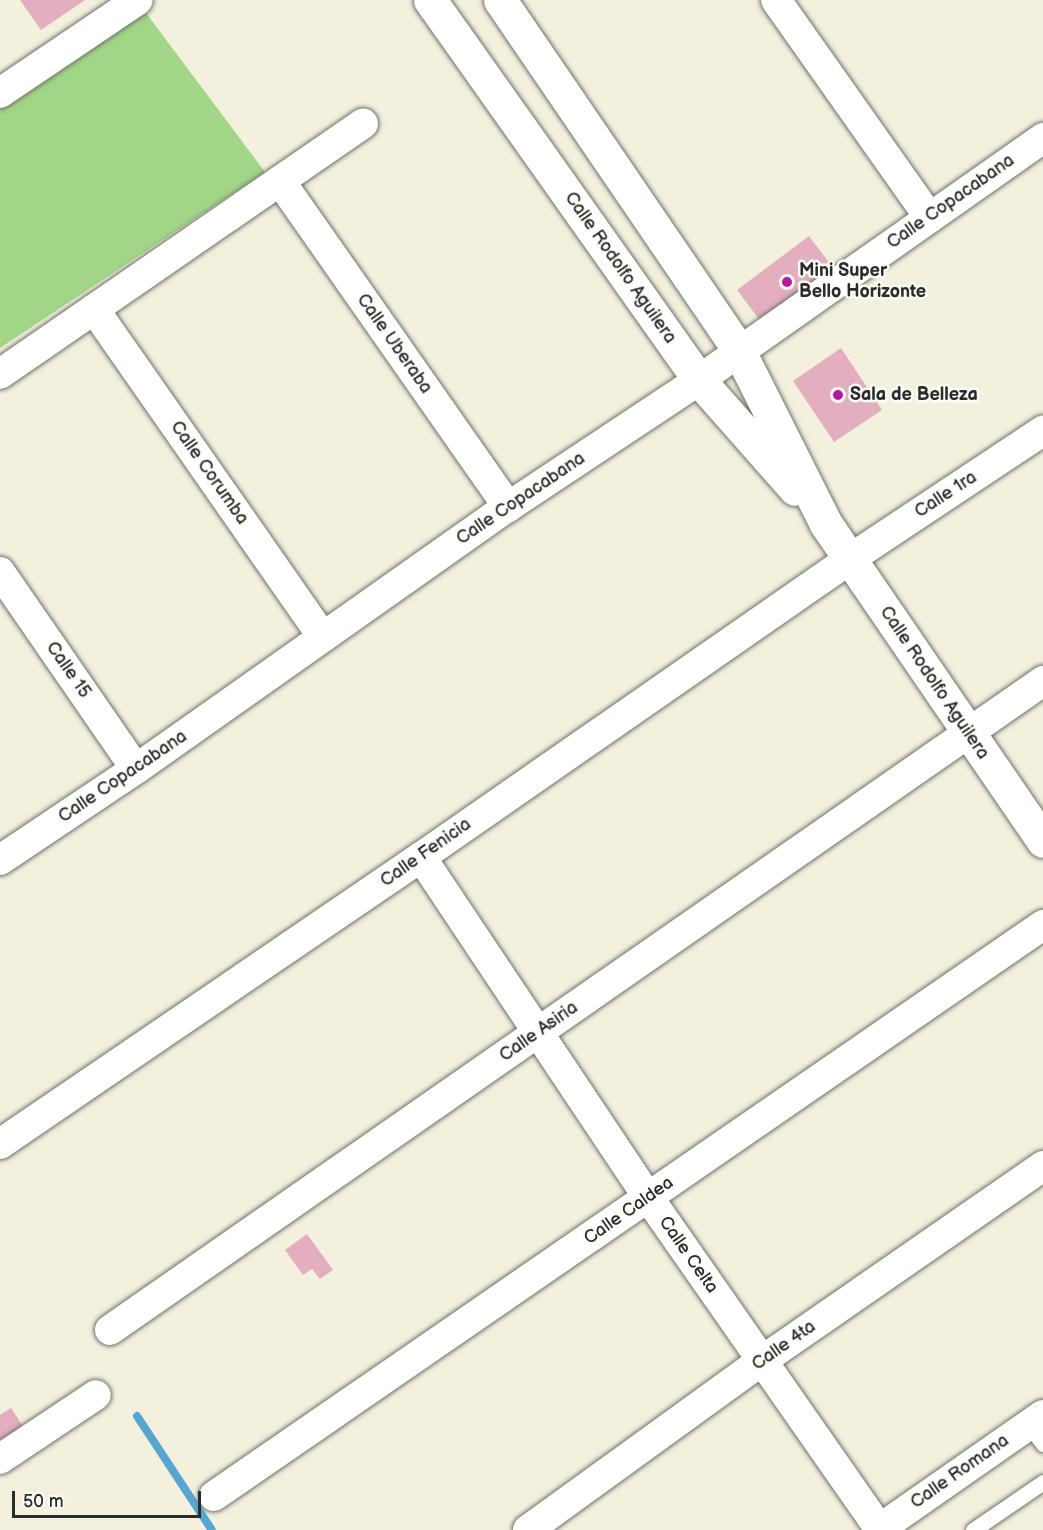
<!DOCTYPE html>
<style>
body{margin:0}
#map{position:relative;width:1043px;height:1530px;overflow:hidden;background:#f3f0dd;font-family:"Balsamiq Sans",sans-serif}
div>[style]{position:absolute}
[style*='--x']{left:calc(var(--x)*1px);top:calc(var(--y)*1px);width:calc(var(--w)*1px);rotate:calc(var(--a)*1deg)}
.green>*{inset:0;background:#a0d686}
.stream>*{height:8px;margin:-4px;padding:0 4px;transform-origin:4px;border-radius:4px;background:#57a6d1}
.building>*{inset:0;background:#e3afbf}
.roads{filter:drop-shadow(0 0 2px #717069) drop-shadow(0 0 2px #717069)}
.lane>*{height:15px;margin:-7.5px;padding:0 7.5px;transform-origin:7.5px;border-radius:7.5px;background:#fff}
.street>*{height:30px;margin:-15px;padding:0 15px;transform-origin:15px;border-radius:15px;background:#fff}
.secondary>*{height:33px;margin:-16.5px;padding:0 16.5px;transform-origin:16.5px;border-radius:16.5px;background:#fff}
.dots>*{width:16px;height:16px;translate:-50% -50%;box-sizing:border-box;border:3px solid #fdfcf7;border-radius:50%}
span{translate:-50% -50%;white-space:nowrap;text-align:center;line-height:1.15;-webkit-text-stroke:5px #fdfcf7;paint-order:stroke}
.street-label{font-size:18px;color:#2b2b2b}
.poi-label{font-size:18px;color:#2b2b2b;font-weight:700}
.left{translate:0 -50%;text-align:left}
.scale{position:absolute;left:12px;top:1491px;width:189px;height:27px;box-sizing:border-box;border:3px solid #2b2b2b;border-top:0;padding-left:8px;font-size:18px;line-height:21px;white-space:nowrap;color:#2b2b2b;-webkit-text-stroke:4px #fdfcf7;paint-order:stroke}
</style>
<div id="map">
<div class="green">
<i style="clip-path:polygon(140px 5px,265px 172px,0 348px,0 101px)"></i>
</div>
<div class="stream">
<i style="--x:137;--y:1416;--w:136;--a:56.7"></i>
</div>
<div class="building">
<i style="clip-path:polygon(20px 0,85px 0,41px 30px)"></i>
<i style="clip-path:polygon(809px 236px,837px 273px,765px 327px,737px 290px)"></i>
<i style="clip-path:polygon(841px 348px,882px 410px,834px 442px,793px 381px)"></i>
<i style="clip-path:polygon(307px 1234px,333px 1270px,320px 1279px,312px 1269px,303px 1275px,285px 1250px)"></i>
<i style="clip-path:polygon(11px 1408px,30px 1437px,0 1457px,0 1415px)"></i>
</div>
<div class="roads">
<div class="lane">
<i style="--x:1029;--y:1425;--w:24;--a:54"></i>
<i style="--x:973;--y:1530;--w:85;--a:-34.4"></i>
</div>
<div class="street">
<i style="--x:776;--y:0;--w:266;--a:54.8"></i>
<i style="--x:0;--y:93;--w:166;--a:-34"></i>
<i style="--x:280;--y:181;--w:398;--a:55"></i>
<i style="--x:94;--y:309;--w:400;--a:55.1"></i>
<i style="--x:0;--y:374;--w:441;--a:-34.6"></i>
<i style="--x:0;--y:572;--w:239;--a:55.4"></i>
<i style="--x:421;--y:857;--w:409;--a:56.3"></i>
<i style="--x:648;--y:1197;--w:406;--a:55.1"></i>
<i style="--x:0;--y:860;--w:164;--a:-33.8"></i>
<i style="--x:136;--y:769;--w:455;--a:-35.2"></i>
<i style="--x:508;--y:507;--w:229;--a:-33.6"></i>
<i style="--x:699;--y:380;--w:421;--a:-35.1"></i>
<i style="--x:0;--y:1144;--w:510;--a:-34.28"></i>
<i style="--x:421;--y:857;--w:522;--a:-34.79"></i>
<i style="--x:850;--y:559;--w:232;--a:-33.6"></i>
<i style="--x:110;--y:1330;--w:1137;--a:-34.82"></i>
<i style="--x:0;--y:1459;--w:115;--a:-33.7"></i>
<i style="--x:214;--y:1496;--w:1007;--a:-34.56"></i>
<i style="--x:528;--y:1530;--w:290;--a:-35.9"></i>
<i style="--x:763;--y:1360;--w:341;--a:-34.7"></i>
<i style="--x:878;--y:1530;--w:201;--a:-34.9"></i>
</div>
<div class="secondary">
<i style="--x:430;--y:0;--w:466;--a:54.7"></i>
<i style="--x:699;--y:380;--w:145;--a:48.6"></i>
<i style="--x:500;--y:0;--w:425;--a:55.7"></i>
<i style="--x:739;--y:351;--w:194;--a:63.3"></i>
<i style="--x:826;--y:524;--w:384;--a:55.6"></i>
</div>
</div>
<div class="dots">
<i style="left:787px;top:282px;background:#b5179e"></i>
<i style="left:838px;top:395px;background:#b5179e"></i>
</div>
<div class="street-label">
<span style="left:951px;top:202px;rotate:-35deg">Calle Copacabana</span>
<span style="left:620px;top:268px;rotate:55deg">Calle Rodolfo Aguilera</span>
<span style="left:394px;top:344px;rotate:55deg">Calle Uberaba</span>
<span style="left:209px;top:473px;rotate:55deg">Calle Corumba</span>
<span style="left:946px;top:495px;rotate:-33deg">Calle 1ra</span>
<span style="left:521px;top:499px;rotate:-34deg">Calle Copacabana</span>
<span style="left:68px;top:670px;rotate:55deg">Calle 15</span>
<span style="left:934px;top:683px;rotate:56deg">Calle Rodolfo Aguilera</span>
<span style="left:123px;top:777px;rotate:-34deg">Calle Copacabana</span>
<span style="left:426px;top:853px;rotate:-35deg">Calle Fenicia</span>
<span style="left:539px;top:1032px;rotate:-35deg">Calle Asiria</span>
<span style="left:629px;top:1211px;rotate:-35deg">Calle Caldea</span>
<span style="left:688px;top:1255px;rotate:55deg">Calle Celta</span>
<span style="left:784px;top:1346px;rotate:-35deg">Calle 4ta</span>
<span style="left:960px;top:1472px;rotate:-35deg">Calle Romana</span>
</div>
<div class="poi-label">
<span class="left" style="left:799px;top:282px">Mini Super<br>Bello Horizonte</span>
<span class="left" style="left:850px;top:395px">Sala de Belleza</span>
</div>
<div class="scale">50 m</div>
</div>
